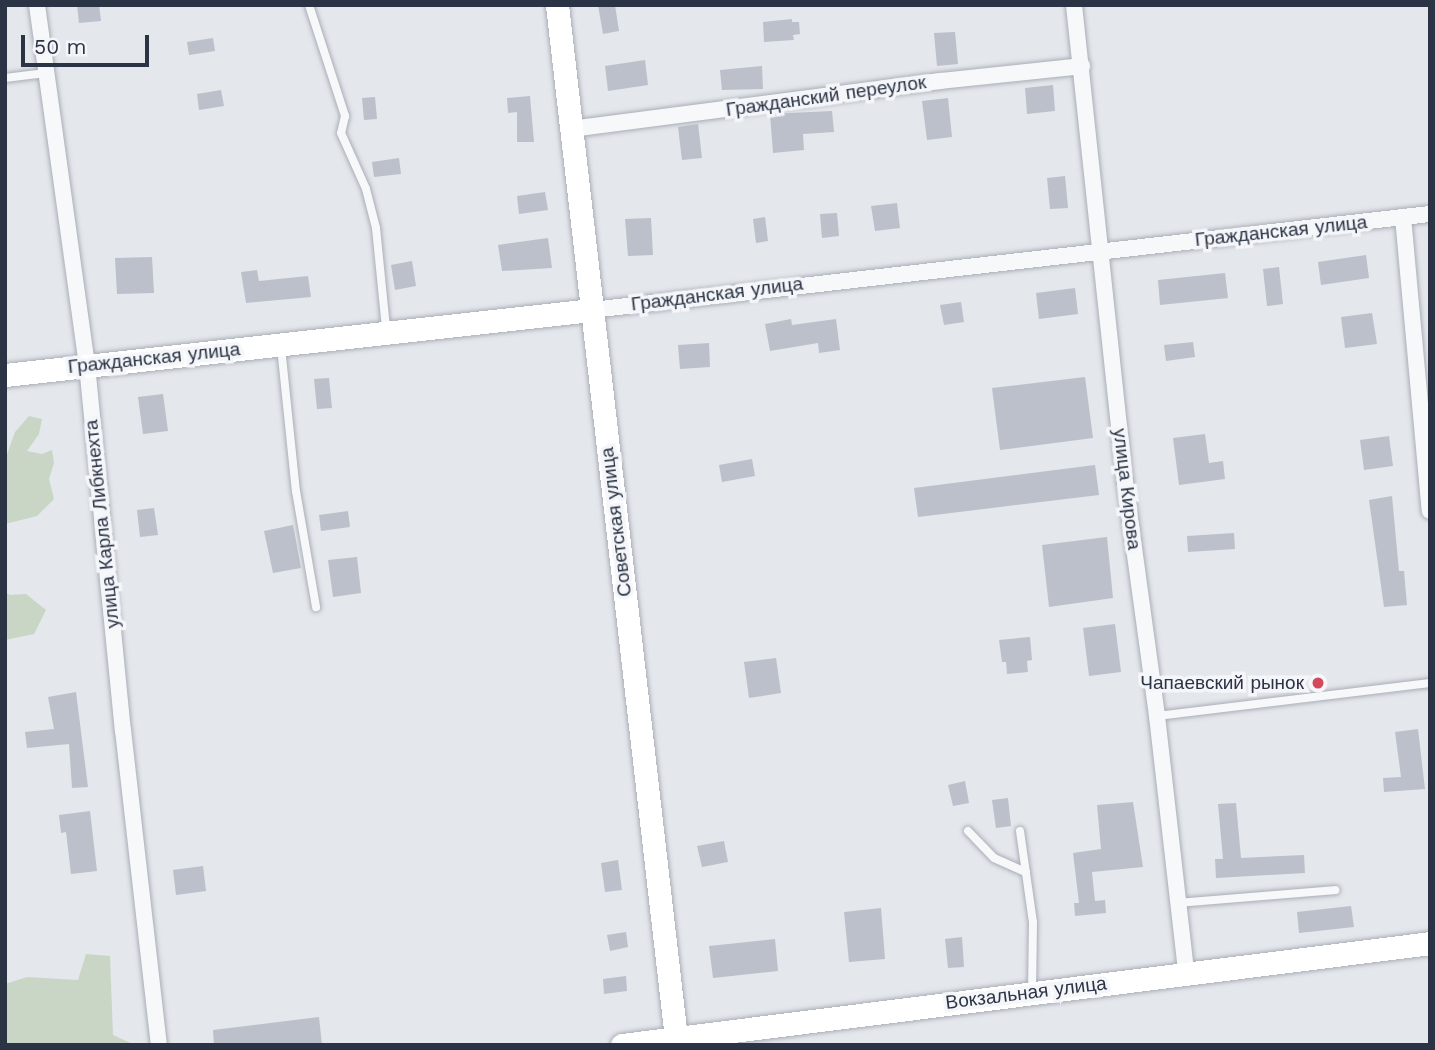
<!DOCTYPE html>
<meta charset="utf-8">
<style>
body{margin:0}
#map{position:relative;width:1435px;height:1050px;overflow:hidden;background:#e4e7ec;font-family:"Work Sans",sans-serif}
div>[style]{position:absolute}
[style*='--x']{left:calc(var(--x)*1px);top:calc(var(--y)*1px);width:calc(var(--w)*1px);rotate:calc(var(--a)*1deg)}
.green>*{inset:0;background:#c9d6c5}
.building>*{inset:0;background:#bbc0ca}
.roads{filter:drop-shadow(0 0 2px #a9aeb7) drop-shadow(0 0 2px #a9aeb7)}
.lane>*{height:8px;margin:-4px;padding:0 4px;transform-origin:4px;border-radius:4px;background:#f7f8fa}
.street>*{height:16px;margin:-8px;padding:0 8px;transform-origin:8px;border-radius:8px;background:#f7f8fa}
.secondary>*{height:23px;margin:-11.5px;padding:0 11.5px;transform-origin:11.5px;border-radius:11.5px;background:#fff}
.dots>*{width:19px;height:19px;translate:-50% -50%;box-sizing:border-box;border:4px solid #f4f6f9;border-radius:50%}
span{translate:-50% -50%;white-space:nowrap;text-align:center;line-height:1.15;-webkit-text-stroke:7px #f4f6f9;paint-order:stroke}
.street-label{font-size:19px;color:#2b3445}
.poi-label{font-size:19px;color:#2b3445}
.right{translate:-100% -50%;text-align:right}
.frame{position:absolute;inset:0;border:7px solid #2b3445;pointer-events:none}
.scale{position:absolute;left:21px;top:35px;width:128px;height:32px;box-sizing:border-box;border:4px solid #2b3445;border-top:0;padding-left:9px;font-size:21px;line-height:24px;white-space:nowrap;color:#2b3445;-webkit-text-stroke:5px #f4f6f9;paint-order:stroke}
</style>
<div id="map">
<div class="green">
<i style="clip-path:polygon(29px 416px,42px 419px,39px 434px,27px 451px,42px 454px,52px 450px,54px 463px,49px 479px,54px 499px,37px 516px,5px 524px,5px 460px,15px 432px)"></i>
<i style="clip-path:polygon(5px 592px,10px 595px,26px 594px,46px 610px,34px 634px,5px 640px)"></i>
<i style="clip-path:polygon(86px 954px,110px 956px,113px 1035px,135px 1045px,5px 1045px,5px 984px,27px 977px,78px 980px)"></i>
</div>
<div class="building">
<i style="clip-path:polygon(77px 5px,99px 5px,101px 21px,79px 23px)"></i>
<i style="clip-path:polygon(598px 5px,615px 5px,619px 31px,603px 34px)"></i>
<i style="clip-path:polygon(792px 19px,792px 22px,799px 22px,800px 34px,793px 35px,794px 40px,764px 42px,763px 22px)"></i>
<i style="clip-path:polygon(955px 32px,958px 64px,937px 66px,934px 33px)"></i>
<i style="clip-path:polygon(213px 38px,215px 51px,189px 55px,187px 42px)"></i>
<i style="clip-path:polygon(645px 60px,648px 85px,608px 91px,605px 66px)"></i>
<i style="clip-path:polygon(762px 66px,763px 89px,722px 90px,720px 70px)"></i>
<i style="clip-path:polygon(1053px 85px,1055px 111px,1027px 114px,1025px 88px)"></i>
<i style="clip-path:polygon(221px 90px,224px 106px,199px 110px,197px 94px)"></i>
<i style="clip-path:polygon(530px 96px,534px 142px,517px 142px,517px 112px,508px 113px,507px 98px)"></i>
<i style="clip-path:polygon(375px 97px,377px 119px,364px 120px,362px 98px)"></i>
<i style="clip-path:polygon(948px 98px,952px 137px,927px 140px,922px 101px)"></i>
<i style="clip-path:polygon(832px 111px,834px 132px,803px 134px,804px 150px,773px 153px,770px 114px)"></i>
<i style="clip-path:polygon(698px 124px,702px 158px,682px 160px,678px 127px)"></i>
<i style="clip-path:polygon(399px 158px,401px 174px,374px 177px,372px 162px)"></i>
<i style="clip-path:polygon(1065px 176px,1068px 208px,1050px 209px,1047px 178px)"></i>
<i style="clip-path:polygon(545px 192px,548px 210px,519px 214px,517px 196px)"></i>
<i style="clip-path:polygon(897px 203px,900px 228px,875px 231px,871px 206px)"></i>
<i style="clip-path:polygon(837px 213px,839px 236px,822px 238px,820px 214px)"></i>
<i style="clip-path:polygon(765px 217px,768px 241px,756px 243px,753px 219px)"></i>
<i style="clip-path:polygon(651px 218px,653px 255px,628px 256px,625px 219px)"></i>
<i style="clip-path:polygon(548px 238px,552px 268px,502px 271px,498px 245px)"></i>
<i style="clip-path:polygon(1366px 255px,1369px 278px,1321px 285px,1318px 262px)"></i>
<i style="clip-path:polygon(152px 257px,154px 293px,117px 294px,115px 258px)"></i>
<i style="clip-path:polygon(412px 261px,416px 286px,395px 290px,391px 265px)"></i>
<i style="clip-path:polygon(1279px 267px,1283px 304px,1267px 306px,1263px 269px)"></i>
<i style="clip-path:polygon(257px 270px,259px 281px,308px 276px,311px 297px,246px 303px,241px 272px)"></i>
<i style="clip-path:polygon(1225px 273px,1228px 298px,1160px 305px,1158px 280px)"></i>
<i style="clip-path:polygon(1075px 288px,1078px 314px,1039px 319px,1036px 293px)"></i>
<i style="clip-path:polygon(961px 302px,964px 322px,944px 325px,940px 305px)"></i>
<i style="clip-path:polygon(1372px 313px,1377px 344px,1345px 348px,1341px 317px)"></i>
<i style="clip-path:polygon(791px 319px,792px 325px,836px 319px,840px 350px,819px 353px,818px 343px,770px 351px,765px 324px)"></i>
<i style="clip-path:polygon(1193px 342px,1195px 357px,1166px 361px,1164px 345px)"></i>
<i style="clip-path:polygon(709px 343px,710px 367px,680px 369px,678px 345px)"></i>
<i style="clip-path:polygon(1085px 377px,1093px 438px,1000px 450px,992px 388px)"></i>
<i style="clip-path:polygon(329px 378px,332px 408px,317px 409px,314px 379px)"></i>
<i style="clip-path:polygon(163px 394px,168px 431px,143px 434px,138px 397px)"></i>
<i style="clip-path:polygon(1205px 434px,1209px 463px,1223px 461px,1225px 479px,1179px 485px,1173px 438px)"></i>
<i style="clip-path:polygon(1389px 436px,1393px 466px,1364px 470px,1360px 440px)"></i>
<i style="clip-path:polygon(752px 459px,755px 476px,722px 482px,719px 465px)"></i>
<i style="clip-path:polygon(1095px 465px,1099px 495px,918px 517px,914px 488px)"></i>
<i style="clip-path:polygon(1392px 496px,1399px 571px,1404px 571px,1407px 605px,1384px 607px,1369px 500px)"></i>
<i style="clip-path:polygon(154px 508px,158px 535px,140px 537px,137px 510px)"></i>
<i style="clip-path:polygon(348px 511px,350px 527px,321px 531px,319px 515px)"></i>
<i style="clip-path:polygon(293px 525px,301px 568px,273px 573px,264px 531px)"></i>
<i style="clip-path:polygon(1234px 533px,1235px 549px,1188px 552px,1187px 536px)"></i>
<i style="clip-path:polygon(1107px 537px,1113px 598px,1049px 607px,1042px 545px)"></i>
<i style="clip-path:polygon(357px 557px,361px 593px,333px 597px,328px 560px)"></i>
<i style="clip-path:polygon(1115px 624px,1121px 672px,1089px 676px,1083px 628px)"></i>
<i style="clip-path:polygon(1030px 637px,1032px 660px,1027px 661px,1028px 672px,1007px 674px,1006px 662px,1002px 662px,999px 640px)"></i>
<i style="clip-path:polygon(776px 658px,781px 693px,749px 698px,744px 662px)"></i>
<i style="clip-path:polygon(76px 692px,88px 787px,72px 788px,69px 744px,27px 748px,25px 732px,54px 729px,48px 697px)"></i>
<i style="clip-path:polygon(1418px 729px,1425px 789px,1384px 792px,1383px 778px,1401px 777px,1395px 732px)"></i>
<i style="clip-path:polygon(965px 781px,969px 803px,953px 806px,948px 785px)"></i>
<i style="clip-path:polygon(1008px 798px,1011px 826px,996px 828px,992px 800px)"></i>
<i style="clip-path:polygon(1133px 802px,1143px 867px,1092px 872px,1095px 901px,1105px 900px,1106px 913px,1075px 916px,1074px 903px,1079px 903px,1073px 853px,1101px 849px,1097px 805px)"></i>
<i style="clip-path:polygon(1236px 803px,1241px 858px,1304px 855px,1305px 873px,1216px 878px,1215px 859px,1223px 859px,1218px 804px)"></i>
<i style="clip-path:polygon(90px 811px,97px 871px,71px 874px,66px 832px,61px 833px,59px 815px)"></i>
<i style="clip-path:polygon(724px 841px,728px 862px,702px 867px,697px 846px)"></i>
<i style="clip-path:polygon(618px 860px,622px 890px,605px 892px,601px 863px)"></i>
<i style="clip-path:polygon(203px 866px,206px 891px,176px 895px,173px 870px)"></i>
<i style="clip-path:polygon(1351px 906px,1354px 927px,1299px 933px,1297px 912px)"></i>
<i style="clip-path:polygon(881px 908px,885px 959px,849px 962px,844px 912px)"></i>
<i style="clip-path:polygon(626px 932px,628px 947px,610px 951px,607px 935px)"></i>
<i style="clip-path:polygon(962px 937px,964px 967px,948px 968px,945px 939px)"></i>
<i style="clip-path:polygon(775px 939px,778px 971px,713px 978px,709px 946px)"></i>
<i style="clip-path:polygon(626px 976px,627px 991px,604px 994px,603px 979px)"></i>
<i style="clip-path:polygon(319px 1017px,322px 1045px,214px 1045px,213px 1030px)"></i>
</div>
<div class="roads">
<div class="lane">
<i style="--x:309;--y:5;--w:117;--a:72"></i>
<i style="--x:345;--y:116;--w:17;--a:103"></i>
<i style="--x:341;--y:133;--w:61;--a:65.9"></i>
<i style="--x:366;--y:189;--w:40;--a:75.6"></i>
<i style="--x:376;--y:228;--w:101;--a:84.3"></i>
<i style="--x:5;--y:78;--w:41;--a:-7"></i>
<i style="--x:281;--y:347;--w:145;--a:84.1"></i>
<i style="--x:296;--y:491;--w:118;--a:80.2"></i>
<i style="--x:1157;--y:716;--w:275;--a:-6.9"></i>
<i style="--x:968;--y:831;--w:37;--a:46"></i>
<i style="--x:994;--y:858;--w:35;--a:24"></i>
<i style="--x:1020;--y:831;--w:92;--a:81.9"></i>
<i style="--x:1033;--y:922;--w:70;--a:90.8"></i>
<i style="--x:1178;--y:903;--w:158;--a:-4.7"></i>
</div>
<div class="street">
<i style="--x:37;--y:5;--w:363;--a:82.1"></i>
<i style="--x:87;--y:365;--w:367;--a:84.4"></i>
<i style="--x:123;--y:730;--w:317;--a:83.5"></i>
<i style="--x:1074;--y:5;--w:480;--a:83.9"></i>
<i style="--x:1125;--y:482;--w:236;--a:82.2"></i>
<i style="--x:1157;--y:716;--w:258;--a:83.5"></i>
<i style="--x:571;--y:129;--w:372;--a:-7.4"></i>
<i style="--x:940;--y:81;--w:143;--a:-6"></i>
<i style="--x:1403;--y:217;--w:295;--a:84.8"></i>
<i style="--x:592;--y:310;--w:843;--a:-6.54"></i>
</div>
<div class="secondary">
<i style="--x:557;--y:5;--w:1040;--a:83.43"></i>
<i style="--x:5;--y:375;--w:591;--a:-6.32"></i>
<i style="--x:622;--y:1045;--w:814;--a:-7.19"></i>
</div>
</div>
<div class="dots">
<i style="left:1318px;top:683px;background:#d1495b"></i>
</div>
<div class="street-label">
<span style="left:826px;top:96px;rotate:-8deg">Гражданский переулок</span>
<span style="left:1281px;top:231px;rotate:-6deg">Гражданская улица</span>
<span style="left:717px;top:294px;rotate:-7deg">Гражданская улица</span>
<span style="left:154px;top:358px;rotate:-6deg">Гражданская улица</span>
<span style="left:1127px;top:489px;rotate:83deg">улица Кирова</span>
<span style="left:616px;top:522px;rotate:-97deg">Советская улица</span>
<span style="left:102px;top:524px;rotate:-96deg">улица Карла Либкнехта</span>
<span style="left:1026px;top:993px;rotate:-7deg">Вокзальная улица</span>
</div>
<div class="poi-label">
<span class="right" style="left:1304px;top:683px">Чапаевский рынок</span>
</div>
<div class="frame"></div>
<div class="scale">50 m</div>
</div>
